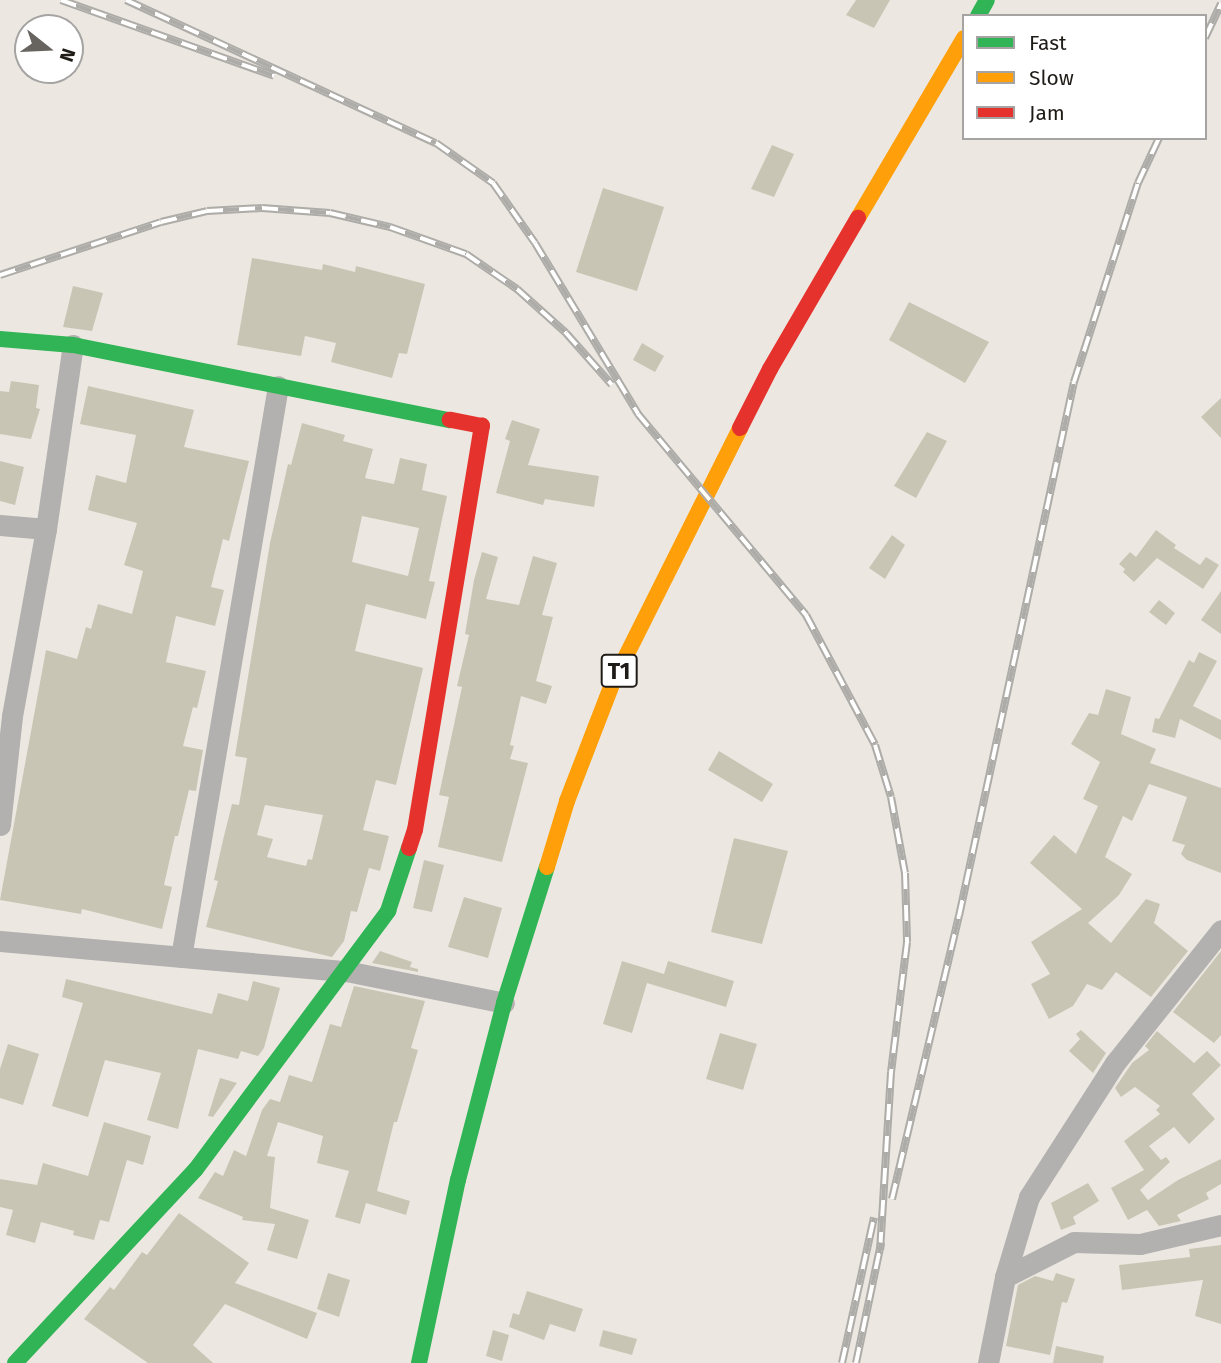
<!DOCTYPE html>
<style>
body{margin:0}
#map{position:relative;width:1221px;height:1363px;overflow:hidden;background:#ece8e1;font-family:"Fira Sans",sans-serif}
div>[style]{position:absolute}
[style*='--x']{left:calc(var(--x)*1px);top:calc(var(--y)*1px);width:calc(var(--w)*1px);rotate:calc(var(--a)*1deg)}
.building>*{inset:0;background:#c9c5b4}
.street>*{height:21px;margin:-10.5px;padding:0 10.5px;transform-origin:10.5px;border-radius:10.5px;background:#b2b1af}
.fast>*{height:16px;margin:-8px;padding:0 8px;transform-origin:8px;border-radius:8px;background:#30b455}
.slow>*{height:16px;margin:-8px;padding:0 8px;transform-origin:8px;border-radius:8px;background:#ff9f0a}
.jam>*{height:16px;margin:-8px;padding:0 8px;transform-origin:8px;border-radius:8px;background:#e5322d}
.rail>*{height:8px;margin-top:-4px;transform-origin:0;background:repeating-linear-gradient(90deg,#fff 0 16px,#aeaca8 0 32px);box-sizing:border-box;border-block:2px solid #aeaca8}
span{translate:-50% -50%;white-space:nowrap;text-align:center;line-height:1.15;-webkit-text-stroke:5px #fff;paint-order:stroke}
.shield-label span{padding:2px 5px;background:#fff;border:2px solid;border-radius:5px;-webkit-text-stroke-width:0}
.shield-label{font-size:23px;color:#1f1c18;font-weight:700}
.legend{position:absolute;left:962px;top:14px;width:245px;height:126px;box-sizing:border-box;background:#fff;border:2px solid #a5a4a3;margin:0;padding:9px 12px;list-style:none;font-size:21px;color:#1f1c18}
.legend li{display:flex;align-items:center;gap:14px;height:35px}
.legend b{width:35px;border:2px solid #a5a4a3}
.north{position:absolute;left:14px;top:14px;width:70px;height:70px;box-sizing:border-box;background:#fff;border:2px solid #a5a4a3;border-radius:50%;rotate:108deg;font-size:19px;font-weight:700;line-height:28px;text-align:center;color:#1f1c18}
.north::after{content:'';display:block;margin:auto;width:24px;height:32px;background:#67635e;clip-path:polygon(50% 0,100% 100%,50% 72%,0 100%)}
</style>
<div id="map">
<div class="building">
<i style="clip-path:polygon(856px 0,890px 0,874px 28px,846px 15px)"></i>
<i style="clip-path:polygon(772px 145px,794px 154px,774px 197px,751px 189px)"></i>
<i style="clip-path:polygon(603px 188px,664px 207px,637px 291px,576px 272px)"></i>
<i style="clip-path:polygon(252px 258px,322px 270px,323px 264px,355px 272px,356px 266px,425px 284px,407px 354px,399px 353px,392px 378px,331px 362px,336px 343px,305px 336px,301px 356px,237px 345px)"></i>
<i style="clip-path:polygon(73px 286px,103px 293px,92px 331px,63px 327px)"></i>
<i style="clip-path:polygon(909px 302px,989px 342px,965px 383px,889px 340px)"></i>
<i style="clip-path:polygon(642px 343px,664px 356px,655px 372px,633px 360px)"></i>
<i style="clip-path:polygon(11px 381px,39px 385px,36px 408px,40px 409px,31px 439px,0 434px,0 391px,9px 392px)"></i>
<i style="clip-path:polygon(88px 386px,194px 410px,184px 447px,249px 461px,229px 541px,223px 539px,211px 587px,224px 590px,215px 626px,176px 616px,166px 662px,206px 671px,197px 708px,193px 707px,183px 746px,203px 750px,196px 791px,189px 790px,178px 836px,175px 836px,164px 885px,172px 887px,162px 929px,82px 909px,81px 914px,0 900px,46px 650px,77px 659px,86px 627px,91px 629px,98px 604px,132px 614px,143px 571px,124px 565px,137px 523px,88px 510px,96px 475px,126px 483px,136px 435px,80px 424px)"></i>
<i style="clip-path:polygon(1221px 398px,1221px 438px,1201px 417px)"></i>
<i style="clip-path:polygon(512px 420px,540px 429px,528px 465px,599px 476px,594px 507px,545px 499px,543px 505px,496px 493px,510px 441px,505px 439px)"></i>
<i style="clip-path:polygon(evenodd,302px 423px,345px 435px,343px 441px,373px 449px,365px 478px,394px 484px,400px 458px,427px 464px,422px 490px,447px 496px,429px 581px,435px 582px,426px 619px,366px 604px,355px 651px,423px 668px,396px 785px,376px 780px,363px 830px,389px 836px,380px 871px,369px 868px,357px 912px,351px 911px,344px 941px,332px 957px,206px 927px,218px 881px,214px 880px,223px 840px,232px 804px,239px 805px,247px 758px,235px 756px,270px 543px,288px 464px,291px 465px,302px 423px,362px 516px,419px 528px,408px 576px,352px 562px,362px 516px,302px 423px,265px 805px,323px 815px,312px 860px,308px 859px,306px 866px,267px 857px,273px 839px,257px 835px,265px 805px)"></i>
<i style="clip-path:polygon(927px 432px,947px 441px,916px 498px,894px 486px)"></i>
<i style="clip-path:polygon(0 461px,24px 467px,15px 505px,0 501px)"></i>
<i style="clip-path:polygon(1156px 530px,1176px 545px,1174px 548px,1200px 565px,1206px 557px,1219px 565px,1203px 589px,1157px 558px,1134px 582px,1123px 572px,1125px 569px,1119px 564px,1130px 552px,1136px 557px)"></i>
<i style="clip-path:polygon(892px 535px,905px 545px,885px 579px,869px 568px)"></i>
<i style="clip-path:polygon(482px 552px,498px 557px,486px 599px,519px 605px,533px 556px,557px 563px,542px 615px,553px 617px,536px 681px,552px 686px,546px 704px,521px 696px,510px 745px,514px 746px,510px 759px,528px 763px,502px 862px,438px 847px,449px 797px,439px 795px,462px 687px,457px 686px,469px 635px,465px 634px,474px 580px)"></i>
<i style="clip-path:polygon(1221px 591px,1221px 634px,1201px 620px)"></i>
<i style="clip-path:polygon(1159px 600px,1175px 613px,1166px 625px,1149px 612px)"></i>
<i style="clip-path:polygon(1199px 652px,1217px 661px,1193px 706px,1221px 720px,1221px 740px,1180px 719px,1175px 738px,1152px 732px,1155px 718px,1159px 719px,1189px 660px,1194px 663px)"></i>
<i style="clip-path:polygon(1106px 689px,1131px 697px,1121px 734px,1156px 749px,1150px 763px,1221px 788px,1221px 873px,1187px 860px,1181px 854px,1185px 845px,1172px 841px,1187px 797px,1149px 784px,1132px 821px,1123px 816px,1105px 857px,1132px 874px,1119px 895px,1088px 923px,1111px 943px,1146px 899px,1160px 904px,1154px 923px,1188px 951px,1151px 997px,1116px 972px,1102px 990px,1087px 984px,1073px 1006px,1049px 1019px,1031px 984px,1050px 974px,1031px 942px,1082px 909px,1030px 863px,1054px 835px,1076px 854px,1098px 806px,1083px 799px,1100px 762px,1071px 744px,1089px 713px,1098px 715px)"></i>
<i style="clip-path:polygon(719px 751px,773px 784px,762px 802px,708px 770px)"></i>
<i style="clip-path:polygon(734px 838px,788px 851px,762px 944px,711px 932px)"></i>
<i style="clip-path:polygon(424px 860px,444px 865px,432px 912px,413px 908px)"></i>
<i style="clip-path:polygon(464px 897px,502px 908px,488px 958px,448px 947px)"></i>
<i style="clip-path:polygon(380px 951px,412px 962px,410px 967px,418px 969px,418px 972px,372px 963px)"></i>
<i style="clip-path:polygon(1221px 951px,1221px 1035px,1214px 1043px,1173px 1012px)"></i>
<i style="clip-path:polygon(622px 961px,664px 974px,668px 961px,734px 981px,726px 1007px,647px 983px,632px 1033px,603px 1024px)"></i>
<i style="clip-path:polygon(66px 979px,212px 1014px,218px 993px,248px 1001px,253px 981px,280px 988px,264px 1048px,258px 1056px,241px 1051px,238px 1059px,198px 1049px,178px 1129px,147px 1120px,161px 1073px,105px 1060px,88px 1117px,52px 1106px,83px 1003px,62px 997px)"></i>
<i style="clip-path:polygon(354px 986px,425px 1001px,411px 1048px,418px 1050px,397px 1122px,394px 1122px,377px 1191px,410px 1201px,406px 1215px,366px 1203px,360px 1224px,335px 1217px,349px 1171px,317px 1163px,323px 1136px,278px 1122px,267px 1156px,275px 1157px,270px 1208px,309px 1220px,297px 1259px,267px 1250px,275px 1224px,242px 1220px,243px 1217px,198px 1198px,215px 1172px,223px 1176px,234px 1150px,246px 1156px,262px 1110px,270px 1099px,280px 1102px,289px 1075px,312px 1082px,330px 1024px,341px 1027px)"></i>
<i style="clip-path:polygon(1081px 1030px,1106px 1053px,1093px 1073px,1069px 1051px,1080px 1039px,1076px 1034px)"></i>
<i style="clip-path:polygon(1157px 1031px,1194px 1063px,1207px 1051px,1221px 1065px,1192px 1094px,1215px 1119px,1189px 1144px,1174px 1127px,1149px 1146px,1161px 1160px,1166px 1157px,1170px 1162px,1140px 1190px,1148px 1200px,1178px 1180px,1221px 1159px,1221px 1184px,1206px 1193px,1209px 1199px,1177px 1215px,1181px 1221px,1159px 1226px,1147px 1210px,1128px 1220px,1111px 1188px,1144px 1170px,1124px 1141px,1160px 1114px,1156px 1110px,1160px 1106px,1135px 1087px,1121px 1097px,1115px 1088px,1132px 1063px,1149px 1050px,1145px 1046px)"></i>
<i style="clip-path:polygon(720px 1033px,757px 1044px,743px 1090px,706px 1079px)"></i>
<i style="clip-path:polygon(8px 1044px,39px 1054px,23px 1105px,0 1098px,0 1069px)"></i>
<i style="clip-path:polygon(220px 1078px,237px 1083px,213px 1117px,208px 1116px)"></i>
<i style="clip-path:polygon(104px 1122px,151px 1136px,143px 1165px,127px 1160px,109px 1222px,100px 1220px,94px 1240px,73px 1235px,74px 1231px,41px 1222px,35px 1243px,6px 1235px,13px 1210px,0 1207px,0 1179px,37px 1185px,43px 1163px,88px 1176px)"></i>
<i style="clip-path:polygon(1088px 1183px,1099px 1201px,1073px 1217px,1076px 1224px,1061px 1230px,1051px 1203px)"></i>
<i style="clip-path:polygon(179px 1213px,249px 1263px,235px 1283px,317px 1313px,307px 1339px,225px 1304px,193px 1345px,213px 1363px,148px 1363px,84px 1319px,110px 1287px,114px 1290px,142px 1252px,147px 1255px)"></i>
<i style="clip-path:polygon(1221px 1245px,1221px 1324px,1195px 1316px,1203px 1280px,1122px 1290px,1119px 1265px,1190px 1257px,1189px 1249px)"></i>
<i style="clip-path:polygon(328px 1273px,350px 1280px,339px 1317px,317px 1309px)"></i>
<i style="clip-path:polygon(1056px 1273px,1075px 1279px,1067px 1303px,1062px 1302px,1050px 1355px,1006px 1346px,1018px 1285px,1035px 1276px,1053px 1281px)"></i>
<i style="clip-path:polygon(527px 1291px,583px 1309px,575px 1332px,550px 1324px,544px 1340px,509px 1327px,513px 1313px,519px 1315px)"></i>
<i style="clip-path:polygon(493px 1330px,509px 1335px,502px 1361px,486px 1356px)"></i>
<i style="clip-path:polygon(603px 1330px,637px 1339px,632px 1355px,599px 1346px)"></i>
<i style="clip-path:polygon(1056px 1346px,1104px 1356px,1103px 1363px,1053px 1363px)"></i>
</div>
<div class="street">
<i style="--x:0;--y:525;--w:46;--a:5"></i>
<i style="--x:0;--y:825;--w:110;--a:-83.7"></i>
<i style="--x:12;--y:716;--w:190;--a:-79.7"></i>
<i style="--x:46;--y:529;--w:186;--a:-81.7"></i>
<i style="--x:0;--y:941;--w:347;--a:5"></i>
<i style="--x:346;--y:971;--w:161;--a:11.4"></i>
<i style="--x:181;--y:957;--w:579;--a:-80.36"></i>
<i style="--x:1005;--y:1277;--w:77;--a:-26.9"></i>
<i style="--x:1074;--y:1242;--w:66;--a:1.7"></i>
<i style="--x:1140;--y:1244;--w:83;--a:-13.2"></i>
<i style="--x:988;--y:1363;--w:88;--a:-78.8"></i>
<i style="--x:1005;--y:1277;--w:84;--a:-73.3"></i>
<i style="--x:1029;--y:1197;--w:159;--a:-57.3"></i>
<i style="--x:1115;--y:1063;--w:170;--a:-51.4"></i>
</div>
<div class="fast">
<i style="--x:978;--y:16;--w:18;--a:-61"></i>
<i style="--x:0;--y:339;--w:73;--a:4.7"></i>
<i style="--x:73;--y:345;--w:384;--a:11.3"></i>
<i style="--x:15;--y:1363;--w:265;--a:-47"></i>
<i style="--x:196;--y:1169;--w:322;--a:-53.3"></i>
<i style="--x:388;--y:911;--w:66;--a:-71.6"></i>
<i style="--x:419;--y:1363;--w:187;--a:-78"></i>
<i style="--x:458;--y:1180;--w:183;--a:-75.4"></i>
<i style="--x:504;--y:1003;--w:143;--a:-72.5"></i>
</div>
<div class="slow">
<i style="--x:858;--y:218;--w:209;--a:-59.5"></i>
<i style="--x:547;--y:867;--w:69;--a:-73.1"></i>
<i style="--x:567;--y:801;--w:128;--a:-68.9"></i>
<i style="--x:613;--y:682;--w:284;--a:-63.4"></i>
</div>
<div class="jam">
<i style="--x:740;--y:428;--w:66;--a:-63"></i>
<i style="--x:770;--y:369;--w:175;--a:-59.8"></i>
<i style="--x:409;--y:848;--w:19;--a:-72"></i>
<i style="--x:415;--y:830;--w:410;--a:-80.6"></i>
<i style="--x:482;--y:426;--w:33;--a:-169"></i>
</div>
<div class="rail">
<i style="--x:61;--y:0;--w:226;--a:19.6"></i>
<i style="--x:126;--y:0;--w:341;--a:24.8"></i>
<i style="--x:436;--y:143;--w:70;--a:35.1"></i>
<i style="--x:493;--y:183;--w:73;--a:55"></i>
<i style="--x:535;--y:243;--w:200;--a:58.9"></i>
<i style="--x:638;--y:414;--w:262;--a:50.1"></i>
<i style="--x:806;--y:615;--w:147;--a:62"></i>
<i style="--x:875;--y:745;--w:54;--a:72.9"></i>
<i style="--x:891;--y:797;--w:77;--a:79.6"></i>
<i style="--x:905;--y:873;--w:69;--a:88.3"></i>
<i style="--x:907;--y:942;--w:131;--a:97"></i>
<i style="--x:891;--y:1072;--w:178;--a:93.5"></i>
<i style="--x:1205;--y:38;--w:38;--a:-65"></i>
<i style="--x:0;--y:275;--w:169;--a:-18.2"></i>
<i style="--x:161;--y:222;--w:47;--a:-13.4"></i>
<i style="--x:207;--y:211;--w:55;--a:-3.1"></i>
<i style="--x:262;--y:208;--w:68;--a:4.2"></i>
<i style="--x:330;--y:213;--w:62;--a:13.1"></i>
<i style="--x:390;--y:227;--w:81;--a:19.6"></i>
<i style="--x:466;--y:254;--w:62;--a:34.5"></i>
<i style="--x:517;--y:289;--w:66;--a:41.9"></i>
<i style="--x:566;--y:333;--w:69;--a:48.5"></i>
<i style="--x:892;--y:1199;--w:291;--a:-76.7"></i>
<i style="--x:959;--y:916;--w:546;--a:-77.85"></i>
<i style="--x:1074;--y:382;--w:209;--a:-72.2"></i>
<i style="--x:1138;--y:183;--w:50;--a:-65"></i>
<i style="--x:842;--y:1363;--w:149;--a:-77.6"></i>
<i style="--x:856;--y:1363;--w:123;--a:-78.2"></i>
</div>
<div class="shield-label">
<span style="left:619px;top:671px">T1</span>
</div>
<ul class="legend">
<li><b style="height:9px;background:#30b455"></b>Fast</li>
<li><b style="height:9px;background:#ff9f0a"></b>Slow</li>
<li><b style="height:9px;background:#e5322d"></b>Jam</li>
</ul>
<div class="north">N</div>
</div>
